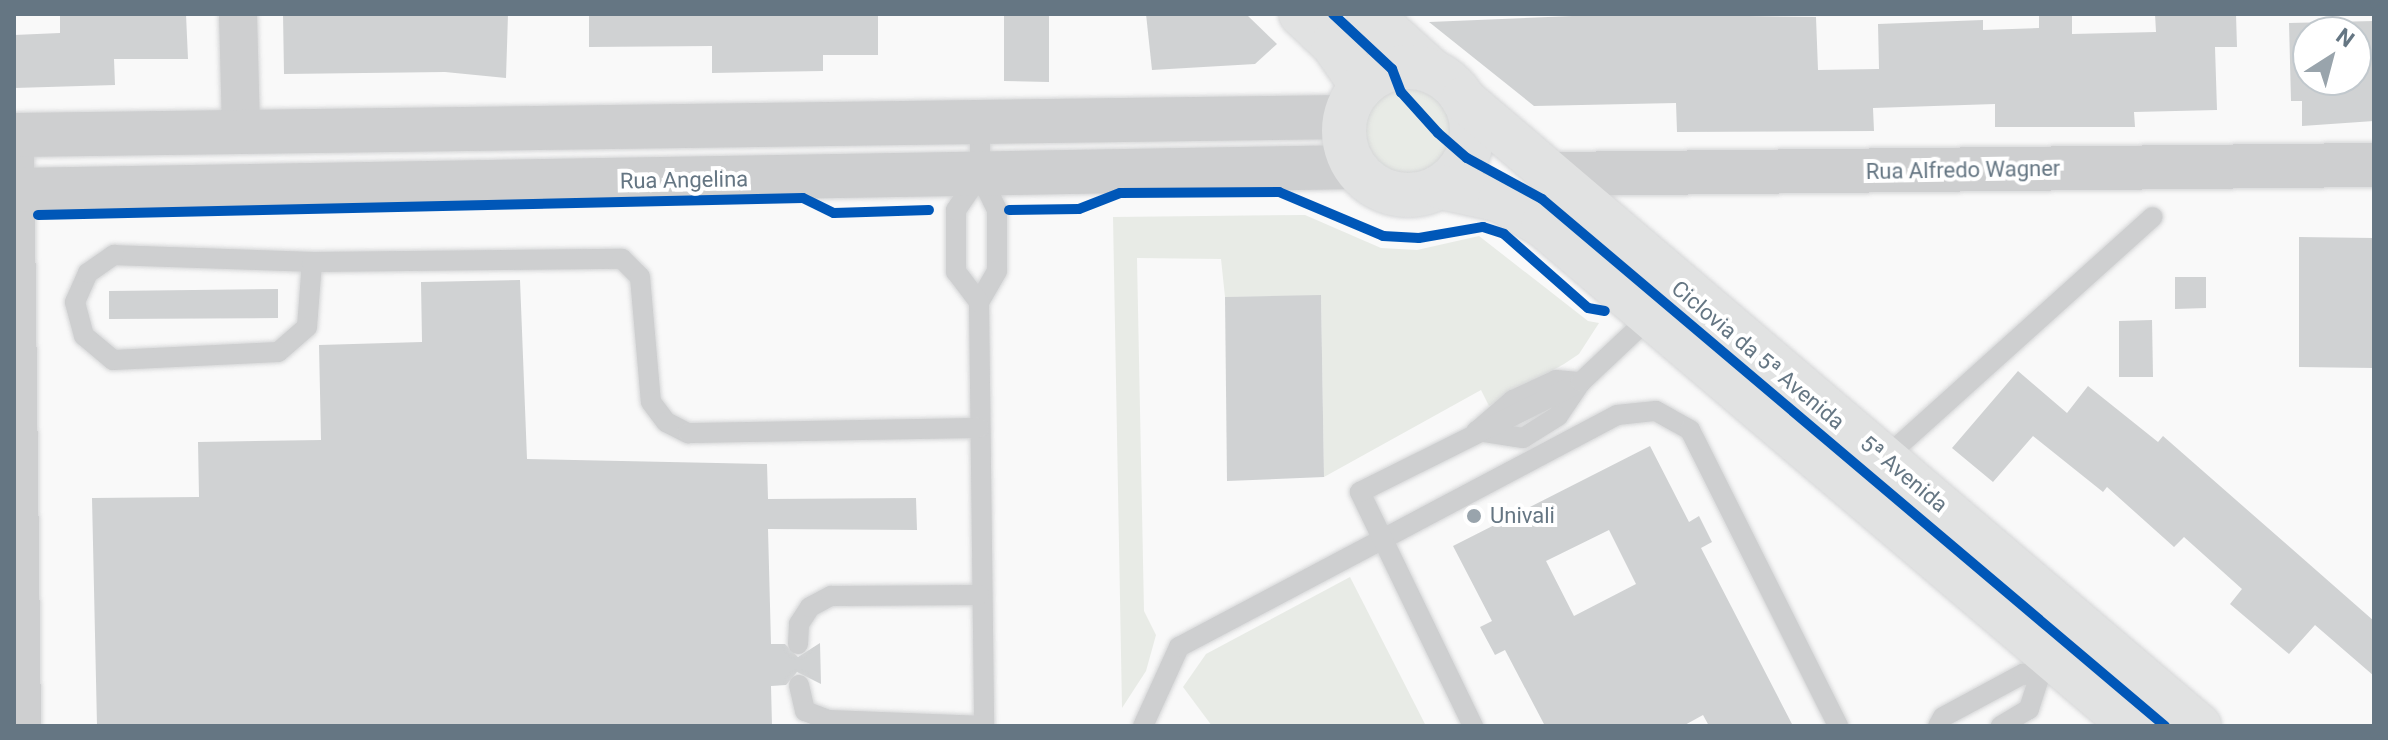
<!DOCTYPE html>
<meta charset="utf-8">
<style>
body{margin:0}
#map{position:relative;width:2388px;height:740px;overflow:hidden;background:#f9f9f9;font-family:Roboto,sans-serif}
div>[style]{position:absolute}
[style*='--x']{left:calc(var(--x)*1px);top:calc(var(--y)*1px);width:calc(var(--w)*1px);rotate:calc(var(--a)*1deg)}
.green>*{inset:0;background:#e8ebe6}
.round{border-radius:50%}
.building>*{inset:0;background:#d0d2d3}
.roads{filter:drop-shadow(0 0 2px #d5d6d7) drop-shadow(0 0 2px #d5d6d7)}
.service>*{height:20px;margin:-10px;padding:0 10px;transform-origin:10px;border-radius:10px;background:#cecfd0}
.minor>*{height:38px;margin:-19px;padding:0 19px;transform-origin:19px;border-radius:19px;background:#cecfd0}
.tertiary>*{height:44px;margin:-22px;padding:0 22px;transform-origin:22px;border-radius:22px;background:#cecfd0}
.primary>*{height:44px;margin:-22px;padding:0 22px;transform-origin:22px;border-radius:22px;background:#e1e2e2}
.primary>.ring{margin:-22px;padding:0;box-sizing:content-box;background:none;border:44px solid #e1e2e2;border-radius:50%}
.cycleway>*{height:10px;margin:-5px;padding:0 5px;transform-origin:5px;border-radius:5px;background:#0057b8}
.dots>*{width:22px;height:22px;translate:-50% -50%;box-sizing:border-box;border:4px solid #fff;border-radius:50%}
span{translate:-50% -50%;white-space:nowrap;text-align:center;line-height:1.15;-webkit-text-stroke:8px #fff;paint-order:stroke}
.street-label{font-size:22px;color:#657683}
.poi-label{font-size:22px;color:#657683}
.left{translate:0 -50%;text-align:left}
.frame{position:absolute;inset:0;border:16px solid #657683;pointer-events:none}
.north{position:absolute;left:2292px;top:16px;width:80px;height:80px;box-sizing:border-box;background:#fff;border:2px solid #c1c8cd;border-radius:50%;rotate:36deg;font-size:22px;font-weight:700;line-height:32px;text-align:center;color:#657683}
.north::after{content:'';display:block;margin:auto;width:28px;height:36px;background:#99a4ac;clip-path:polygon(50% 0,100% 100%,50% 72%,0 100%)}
</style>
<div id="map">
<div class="green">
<i class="round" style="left:1355px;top:79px;width:106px;height:106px"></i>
<i style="clip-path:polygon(1305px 215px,1381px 248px,1417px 250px,1479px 236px,1588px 321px,1599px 323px,1579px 354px,1564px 364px,1489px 406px,1481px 390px,1324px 477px,1321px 296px,1225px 297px,1221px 259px,1137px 258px,1144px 611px,1156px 635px,1146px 671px,1122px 708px,1113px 217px)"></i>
<i style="clip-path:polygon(1350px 577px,1426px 726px,1212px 726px,1183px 687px,1206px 654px)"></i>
</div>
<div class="building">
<i style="clip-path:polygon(60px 14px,186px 14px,188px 59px,114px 59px,115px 85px,14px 88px,14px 35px,60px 33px)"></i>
<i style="clip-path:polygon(283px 14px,508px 14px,506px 78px,445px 72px,284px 74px)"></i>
<i style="clip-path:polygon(589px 14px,878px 14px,878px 55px,823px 55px,823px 71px,712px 73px,712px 46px,589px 47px)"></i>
<i style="clip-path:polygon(1004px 14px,1049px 14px,1049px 82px,1004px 81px)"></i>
<i style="clip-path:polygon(1146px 14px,1246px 14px,1277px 44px,1255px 64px,1152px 70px)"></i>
<i style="clip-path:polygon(1621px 14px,1816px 17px,1818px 70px,1879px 69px,1878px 24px,1983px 20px,1983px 30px,2039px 28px,2039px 16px,2072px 15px,2072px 34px,2156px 32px,2155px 14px,2236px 14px,2237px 47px,2215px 47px,2217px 110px,2134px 112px,2135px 127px,1995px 127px,1995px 104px,1873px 108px,1874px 131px,1677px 132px,1676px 103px,1534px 106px,1429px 22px)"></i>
<i style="clip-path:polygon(evenodd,2374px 21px,2374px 121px,2302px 126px,2302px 101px,2291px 101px,2289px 23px,2374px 21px,2308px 32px,2356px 32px,2356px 80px,2308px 80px,2308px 32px)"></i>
<i style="clip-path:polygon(2299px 237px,2374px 238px,2374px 368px,2299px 367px)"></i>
<i style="clip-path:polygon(2175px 277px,2206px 277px,2206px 308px,2175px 309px)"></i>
<i style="clip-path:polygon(520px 280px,527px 459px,767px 464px,768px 499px,916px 498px,917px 530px,768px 529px,771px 644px,785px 644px,798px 657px,820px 643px,821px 684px,797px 672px,786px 685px,771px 686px,772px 726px,97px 726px,92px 498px,199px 497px,198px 442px,321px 440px,319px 345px,422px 342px,421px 282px)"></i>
<i style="clip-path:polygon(278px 289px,278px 318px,109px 319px,109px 291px)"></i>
<i style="clip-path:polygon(1321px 295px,1324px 477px,1227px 481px,1225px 297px)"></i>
<i style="clip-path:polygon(2152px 320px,2153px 377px,2119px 377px,2119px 321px)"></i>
<i style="clip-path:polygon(2018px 371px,2067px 413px,2088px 386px,2158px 442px,2163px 436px,2374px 621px,2374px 676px,2315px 625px,2289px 654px,2230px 604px,2242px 589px,2184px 537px,2174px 547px,2107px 487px,2103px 492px,2033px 436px,1993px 482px,1952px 448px)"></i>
<i style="clip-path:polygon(evenodd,1650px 446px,1689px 522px,1699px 516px,1712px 542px,1701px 548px,1793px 726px,1709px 726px,1703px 715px,1683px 726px,1545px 726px,1505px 650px,1495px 655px,1480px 627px,1492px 621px,1453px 546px,1650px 446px,1609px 530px,1636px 584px,1574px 616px,1546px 561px,1609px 530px)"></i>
</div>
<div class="roads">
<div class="service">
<i style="--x:980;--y:121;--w:54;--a:90"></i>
<i style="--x:980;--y:175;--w:39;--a:64"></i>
<i style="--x:997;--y:210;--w:61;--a:90"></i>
<i style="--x:997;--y:271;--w:36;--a:120"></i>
<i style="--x:979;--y:302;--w:424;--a:89.3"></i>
<i style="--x:114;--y:255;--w:198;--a:2"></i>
<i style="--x:312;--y:262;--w:65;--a:94.4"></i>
<i style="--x:307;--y:327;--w:38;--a:139"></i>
<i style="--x:278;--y:352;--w:165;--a:177.2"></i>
<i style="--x:113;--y:360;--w:38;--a:-140"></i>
<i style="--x:84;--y:336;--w:35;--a:-105"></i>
<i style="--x:75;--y:302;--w:32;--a:-66"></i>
<i style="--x:88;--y:273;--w:32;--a:-35"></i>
<i style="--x:312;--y:262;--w:310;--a:-0.6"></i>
<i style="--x:622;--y:259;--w:25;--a:45"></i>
<i style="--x:640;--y:277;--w:125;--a:85"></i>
<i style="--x:651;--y:402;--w:25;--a:53"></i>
<i style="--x:666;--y:422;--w:25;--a:27"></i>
<i style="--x:688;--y:433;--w:291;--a:-1"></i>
<i style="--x:979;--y:302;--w:38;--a:-127"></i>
<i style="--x:956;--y:272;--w:62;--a:-90"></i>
<i style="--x:956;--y:210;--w:42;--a:-55.6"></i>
<i style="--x:1556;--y:380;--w:25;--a:5"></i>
<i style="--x:1581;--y:382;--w:41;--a:124.1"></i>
<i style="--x:1558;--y:416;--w:41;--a:147.8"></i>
<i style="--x:1523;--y:438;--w:47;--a:-171.3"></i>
<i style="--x:1477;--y:431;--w:48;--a:-40.7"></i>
<i style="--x:1513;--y:400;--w:47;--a:-24.9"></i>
<i style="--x:1885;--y:458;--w:360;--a:-42"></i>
<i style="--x:798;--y:644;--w:20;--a:-87"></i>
<i style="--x:799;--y:624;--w:20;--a:-57"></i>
<i style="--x:810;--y:607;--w:24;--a:-28"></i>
<i style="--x:831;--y:596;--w:148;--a:-0.4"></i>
<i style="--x:799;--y:685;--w:27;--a:77"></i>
<i style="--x:805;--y:711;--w:26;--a:21"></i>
<i style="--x:829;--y:720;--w:155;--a:2.2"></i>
<i style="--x:1143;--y:726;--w:87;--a:-65.5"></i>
<i style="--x:1179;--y:647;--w:496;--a:-27.9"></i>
<i style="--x:1617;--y:415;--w:39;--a:-6"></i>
<i style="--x:1656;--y:411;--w:39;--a:29"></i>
<i style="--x:1690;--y:430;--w:331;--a:63.4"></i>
<i style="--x:1473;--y:726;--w:260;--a:-115.8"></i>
<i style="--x:1360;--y:492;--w:247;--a:-26.5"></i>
<i style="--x:1581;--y:382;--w:95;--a:-43.3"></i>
<i style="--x:1938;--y:726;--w:10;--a:-61"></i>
<i style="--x:1943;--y:717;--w:91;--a:-28.3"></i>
<i style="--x:2023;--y:674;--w:16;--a:14"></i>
<i style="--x:2039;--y:678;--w:33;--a:108"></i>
<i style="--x:2029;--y:709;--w:33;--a:149"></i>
</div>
<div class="minor">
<i style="--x:238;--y:14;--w:118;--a:88.5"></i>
<i style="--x:15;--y:135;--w:591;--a:89.32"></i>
</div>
<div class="tertiary">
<i style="--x:14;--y:135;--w:1331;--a:-0.77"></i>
<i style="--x:1552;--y:174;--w:822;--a:-0.63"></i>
<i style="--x:14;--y:190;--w:1340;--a:-0.98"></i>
</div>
<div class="primary">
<i style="--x:1301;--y:14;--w:44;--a:43.2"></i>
<i style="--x:1333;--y:44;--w:51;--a:55.4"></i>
<i style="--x:1369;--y:14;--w:86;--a:42.2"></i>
<i class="ring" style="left:1344px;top:67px;width:84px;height:84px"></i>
<i style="--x:1463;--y:99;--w:967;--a:40.43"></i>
<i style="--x:1441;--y:187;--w:60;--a:12.4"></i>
<i style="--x:1500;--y:200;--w:50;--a:30.2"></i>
<i style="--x:1543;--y:225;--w:773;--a:40.38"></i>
</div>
</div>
<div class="cycleway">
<i style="--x:1333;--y:14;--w:81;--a:43"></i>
<i style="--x:1392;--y:69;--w:25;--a:69"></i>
<i style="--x:1401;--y:92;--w:55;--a:47.9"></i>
<i style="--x:1438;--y:133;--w:38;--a:41"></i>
<i style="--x:1467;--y:158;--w:85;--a:28.7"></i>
<i style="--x:1542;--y:199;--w:816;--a:40.23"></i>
<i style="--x:1009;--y:210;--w:70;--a:-0.8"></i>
<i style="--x:1079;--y:209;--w:44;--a:-21.3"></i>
<i style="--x:1120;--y:193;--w:159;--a:-0.4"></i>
<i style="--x:1279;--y:192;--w:113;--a:22.9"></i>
<i style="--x:1383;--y:236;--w:36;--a:3"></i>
<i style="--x:1419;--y:238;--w:65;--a:-9.8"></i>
<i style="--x:1483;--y:227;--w:22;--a:18"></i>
<i style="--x:1504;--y:234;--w:112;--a:41.4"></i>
<i style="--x:1588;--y:308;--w:17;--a:10"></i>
<i style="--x:38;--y:215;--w:765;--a:-1.27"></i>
<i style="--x:803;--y:198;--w:34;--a:26"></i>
<i style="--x:834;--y:213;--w:95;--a:-1.8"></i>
</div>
<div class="dots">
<i style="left:1474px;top:516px;background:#99a4ac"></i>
</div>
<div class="street-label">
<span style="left:1963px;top:170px;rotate:-1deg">Rua Alfredo Wagner</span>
<span style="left:684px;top:180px;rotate:-1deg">Rua Angelina</span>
<span style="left:1758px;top:355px;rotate:40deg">Ciclovia da 5ª Avenida</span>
<span style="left:1904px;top:474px;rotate:40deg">5ª Avenida</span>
</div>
<div class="poi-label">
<span class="left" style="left:1490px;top:516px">Univali</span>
</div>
<div class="frame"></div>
<div class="north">N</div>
</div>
